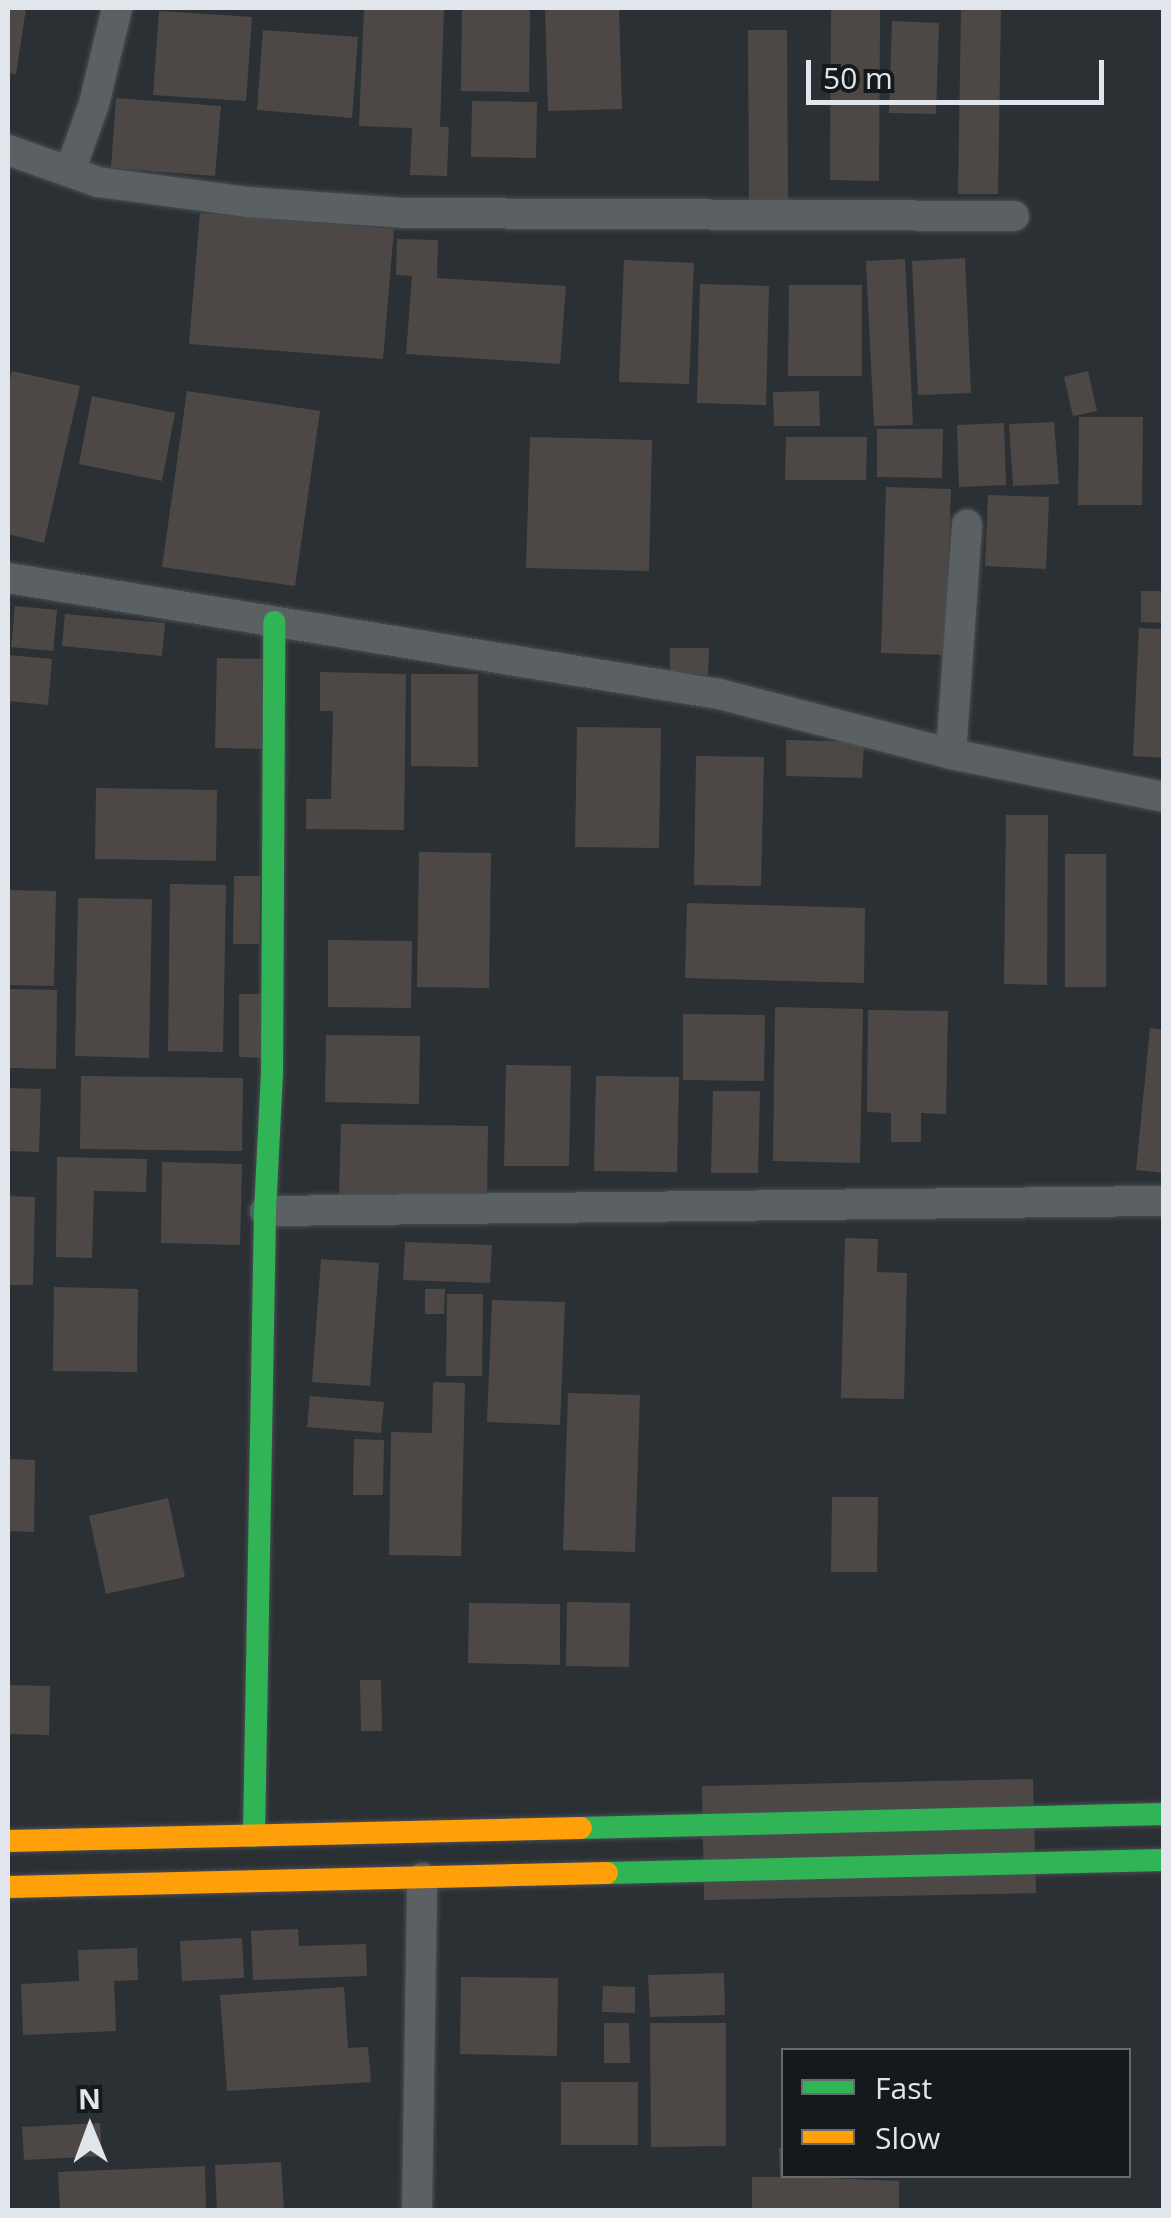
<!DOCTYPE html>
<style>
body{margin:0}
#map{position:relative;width:1171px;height:2218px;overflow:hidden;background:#2b3034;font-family:"Open Sans",sans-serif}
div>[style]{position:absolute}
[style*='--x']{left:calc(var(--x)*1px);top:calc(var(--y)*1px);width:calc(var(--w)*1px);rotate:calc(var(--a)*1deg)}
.building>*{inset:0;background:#4d4846}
.roads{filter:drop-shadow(0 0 2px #494e51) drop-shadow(0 0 2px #494e51)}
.street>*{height:30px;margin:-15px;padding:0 15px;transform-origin:15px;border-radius:15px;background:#5b6062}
.fast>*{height:22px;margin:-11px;padding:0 11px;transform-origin:11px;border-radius:11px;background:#30b455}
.slow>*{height:22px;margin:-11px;padding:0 11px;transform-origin:11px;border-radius:11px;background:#ff9f0a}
span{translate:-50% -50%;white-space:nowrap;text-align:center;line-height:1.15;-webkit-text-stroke:10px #14191c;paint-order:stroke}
.frame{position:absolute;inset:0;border:10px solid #e0e6eb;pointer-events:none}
.legend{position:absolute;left:781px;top:2048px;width:350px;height:130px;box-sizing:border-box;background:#14191c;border:2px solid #666b6f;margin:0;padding:12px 18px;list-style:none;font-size:30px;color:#e0e6eb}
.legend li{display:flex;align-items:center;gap:20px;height:50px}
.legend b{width:50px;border:2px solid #666b6f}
.north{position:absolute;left:40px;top:2078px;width:100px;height:100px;-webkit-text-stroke:8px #14191c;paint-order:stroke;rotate:359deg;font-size:28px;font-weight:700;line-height:40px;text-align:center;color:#e0e6eb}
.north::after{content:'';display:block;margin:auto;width:35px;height:45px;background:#e0e6eb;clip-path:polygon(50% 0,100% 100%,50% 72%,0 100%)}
.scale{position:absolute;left:806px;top:60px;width:298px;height:45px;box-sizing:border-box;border:5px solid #e0e6eb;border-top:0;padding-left:12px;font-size:30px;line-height:35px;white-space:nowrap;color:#e0e6eb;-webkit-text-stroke:8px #14191c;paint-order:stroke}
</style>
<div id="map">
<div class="building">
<i style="clip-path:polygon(8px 8px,26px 8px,16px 74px,8px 73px)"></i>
<i style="clip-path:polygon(364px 8px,444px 8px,440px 127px,449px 127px,447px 176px,410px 175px,412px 128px,359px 126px)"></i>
<i style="clip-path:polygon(462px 8px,530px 8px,529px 92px,461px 91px)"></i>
<i style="clip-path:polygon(545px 8px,619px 8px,622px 109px,548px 111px)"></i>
<i style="clip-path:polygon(831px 8px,880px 8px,879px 181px,830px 180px)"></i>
<i style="clip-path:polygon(961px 8px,1001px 8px,998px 194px,958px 194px)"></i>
<i style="clip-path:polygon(159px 11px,252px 17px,246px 101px,153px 95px)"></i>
<i style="clip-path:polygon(892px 21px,939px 23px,936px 114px,889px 113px)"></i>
<i style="clip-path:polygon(263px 30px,358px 37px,352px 118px,257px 110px)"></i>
<i style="clip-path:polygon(748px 30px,787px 30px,788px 202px,749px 203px)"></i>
<i style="clip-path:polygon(116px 98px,221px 106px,215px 176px,111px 168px)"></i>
<i style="clip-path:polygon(472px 101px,537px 102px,536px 158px,471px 157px)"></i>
<i style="clip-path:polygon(200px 213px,394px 229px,383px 359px,189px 344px)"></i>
<i style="clip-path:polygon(397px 239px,438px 240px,437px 278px,566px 286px,560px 364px,406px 354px,412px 276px,396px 275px)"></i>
<i style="clip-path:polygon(965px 258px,971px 393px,918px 395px,912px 261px)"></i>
<i style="clip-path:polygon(905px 259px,913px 425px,874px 426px,866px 261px)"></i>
<i style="clip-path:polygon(624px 260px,694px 263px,689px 384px,619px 382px)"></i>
<i style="clip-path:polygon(700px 284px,769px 286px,766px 405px,697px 403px)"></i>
<i style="clip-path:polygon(789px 285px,862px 285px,862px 376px,788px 376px)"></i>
<i style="clip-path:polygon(12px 371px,80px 386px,44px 543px,8px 534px,8px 389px)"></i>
<i style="clip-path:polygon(1088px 371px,1097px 411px,1073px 416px,1064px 377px)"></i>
<i style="clip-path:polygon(187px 391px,320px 411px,295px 586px,162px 567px)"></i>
<i style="clip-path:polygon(819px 391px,820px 426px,774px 426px,773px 392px)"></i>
<i style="clip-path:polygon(92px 396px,175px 413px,162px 481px,79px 464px)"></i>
<i style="clip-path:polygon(1079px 417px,1143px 417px,1142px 505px,1078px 505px)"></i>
<i style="clip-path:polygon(1054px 422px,1059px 484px,1013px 486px,1009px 424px)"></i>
<i style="clip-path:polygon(1004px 423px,1006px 485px,959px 487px,957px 425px)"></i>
<i style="clip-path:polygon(877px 429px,943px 429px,942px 478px,877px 477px)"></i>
<i style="clip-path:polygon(530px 437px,652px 440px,649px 571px,526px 568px)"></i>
<i style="clip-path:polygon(786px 437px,867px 437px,866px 480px,785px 480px)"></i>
<i style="clip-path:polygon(886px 487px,951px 489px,945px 655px,881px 653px)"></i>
<i style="clip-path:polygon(988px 495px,1049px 497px,1046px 569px,985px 566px)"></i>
<i style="clip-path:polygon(1141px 591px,1164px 591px,1164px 623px,1141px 622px)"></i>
<i style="clip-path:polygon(15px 606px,57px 610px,53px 651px,11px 647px)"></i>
<i style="clip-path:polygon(65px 614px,165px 623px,162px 656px,62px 646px)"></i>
<i style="clip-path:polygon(1139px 628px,1164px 629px,1164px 758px,1133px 756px)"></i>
<i style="clip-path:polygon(670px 648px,709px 648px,708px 675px,670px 674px)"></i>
<i style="clip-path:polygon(8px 655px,52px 659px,48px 705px,8px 701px)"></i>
<i style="clip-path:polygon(217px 658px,264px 659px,263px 749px,215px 748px)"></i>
<i style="clip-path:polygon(320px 672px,406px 674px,404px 830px,306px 829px,306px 799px,331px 799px,333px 711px,320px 711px)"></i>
<i style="clip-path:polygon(411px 674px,478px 674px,478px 767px,411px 766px)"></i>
<i style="clip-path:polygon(577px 727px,661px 728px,659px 848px,575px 847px)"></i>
<i style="clip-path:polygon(786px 740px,864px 742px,862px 778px,786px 776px)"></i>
<i style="clip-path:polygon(696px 756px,764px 757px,761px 886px,694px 885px)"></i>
<i style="clip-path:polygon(96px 788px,217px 790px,216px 861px,95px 859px)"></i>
<i style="clip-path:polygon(1006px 815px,1048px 815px,1047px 985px,1004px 984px)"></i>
<i style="clip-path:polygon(419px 852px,491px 853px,489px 988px,417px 987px)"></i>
<i style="clip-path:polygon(1065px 854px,1106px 854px,1106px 987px,1065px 987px)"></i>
<i style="clip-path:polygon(234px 876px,260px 876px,259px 944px,233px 944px)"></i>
<i style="clip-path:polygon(170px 884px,226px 885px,223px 1052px,168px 1051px)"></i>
<i style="clip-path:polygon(8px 890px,56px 891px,54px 986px,8px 985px)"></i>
<i style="clip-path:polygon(78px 898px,152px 899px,149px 1058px,75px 1056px)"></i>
<i style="clip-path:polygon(687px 903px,865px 908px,864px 983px,685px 978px)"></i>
<i style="clip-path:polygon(328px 940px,412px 941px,411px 1008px,328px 1007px)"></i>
<i style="clip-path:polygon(8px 989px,57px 990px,56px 1069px,8px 1068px)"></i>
<i style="clip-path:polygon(239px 994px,269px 994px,268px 1058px,239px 1057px)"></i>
<i style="clip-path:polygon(775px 1007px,863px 1009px,860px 1163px,773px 1161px)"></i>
<i style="clip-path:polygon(868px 1010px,948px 1011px,946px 1114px,921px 1113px,921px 1142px,891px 1142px,891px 1113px,867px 1112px)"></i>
<i style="clip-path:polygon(683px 1014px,765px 1015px,764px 1081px,683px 1080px)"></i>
<i style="clip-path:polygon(1150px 1028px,1164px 1030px,1164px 1173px,1136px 1170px)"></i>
<i style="clip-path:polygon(326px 1035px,420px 1036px,419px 1104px,325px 1102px)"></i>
<i style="clip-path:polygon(506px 1065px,571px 1066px,569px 1166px,504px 1166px)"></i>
<i style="clip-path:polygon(81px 1076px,243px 1078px,242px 1151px,80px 1149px)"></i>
<i style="clip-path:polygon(596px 1076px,679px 1077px,677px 1172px,594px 1171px)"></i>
<i style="clip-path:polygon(8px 1088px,41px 1089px,39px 1152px,8px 1151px)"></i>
<i style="clip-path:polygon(713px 1091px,760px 1091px,758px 1173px,711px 1173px)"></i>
<i style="clip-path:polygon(341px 1124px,488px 1126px,487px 1197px,339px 1195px)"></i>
<i style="clip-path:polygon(57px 1157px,147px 1159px,146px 1192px,94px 1191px,92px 1258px,56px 1257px)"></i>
<i style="clip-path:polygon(162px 1162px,242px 1164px,240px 1245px,161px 1243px)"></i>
<i style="clip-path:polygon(8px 1196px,35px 1197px,33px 1285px,8px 1285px)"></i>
<i style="clip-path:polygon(845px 1238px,878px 1239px,877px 1272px,907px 1273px,904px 1399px,841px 1398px)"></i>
<i style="clip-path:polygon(405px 1242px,492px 1245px,490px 1283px,403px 1280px)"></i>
<i style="clip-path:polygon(321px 1259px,379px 1263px,370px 1386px,312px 1382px)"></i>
<i style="clip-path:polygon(54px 1287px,138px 1289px,137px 1372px,53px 1371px)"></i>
<i style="clip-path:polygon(425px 1289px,445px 1289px,444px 1314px,425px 1314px)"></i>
<i style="clip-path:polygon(447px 1294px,483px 1294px,482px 1376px,446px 1376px)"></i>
<i style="clip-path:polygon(492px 1300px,565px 1302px,560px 1425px,487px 1422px)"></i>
<i style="clip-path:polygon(433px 1382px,465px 1383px,461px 1556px,389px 1555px,391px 1432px,432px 1433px)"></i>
<i style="clip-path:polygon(568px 1393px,640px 1395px,635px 1552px,563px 1550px)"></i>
<i style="clip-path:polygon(310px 1396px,384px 1402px,381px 1433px,307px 1427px)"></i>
<i style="clip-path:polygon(354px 1439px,384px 1440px,383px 1495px,353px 1495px)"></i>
<i style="clip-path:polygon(8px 1459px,35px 1460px,34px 1532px,8px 1531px)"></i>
<i style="clip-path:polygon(832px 1497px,878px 1497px,877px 1572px,831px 1572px)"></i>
<i style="clip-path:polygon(168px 1498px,185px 1577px,106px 1594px,89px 1516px)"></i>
<i style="clip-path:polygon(567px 1602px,630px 1603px,629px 1667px,566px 1666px)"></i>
<i style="clip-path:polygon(469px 1603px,560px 1604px,560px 1665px,468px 1663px)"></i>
<i style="clip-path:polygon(360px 1680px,381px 1680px,382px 1731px,361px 1731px)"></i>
<i style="clip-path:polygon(8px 1685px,50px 1686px,49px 1735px,8px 1734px)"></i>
<i style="clip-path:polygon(1033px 1779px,1036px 1893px,704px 1900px,702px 1786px)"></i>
<i style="clip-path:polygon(298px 1929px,299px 1946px,366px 1944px,367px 1976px,253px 1980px,251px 1931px)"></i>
<i style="clip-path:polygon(242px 1938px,244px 1978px,182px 1981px,180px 1941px)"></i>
<i style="clip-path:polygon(137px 1948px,138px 1980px,114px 1981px,116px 2031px,23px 2035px,21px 1984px,79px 1981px,78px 1950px)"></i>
<i style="clip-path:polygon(724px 1973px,725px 2015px,650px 2017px,648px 1975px)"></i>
<i style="clip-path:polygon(461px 1977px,558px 1978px,557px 2056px,460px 2054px)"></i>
<i style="clip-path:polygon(603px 1986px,635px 1987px,635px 2013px,602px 2012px)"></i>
<i style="clip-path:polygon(344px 1987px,348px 2048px,368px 2047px,371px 2082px,227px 2091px,220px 1995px)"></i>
<i style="clip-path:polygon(604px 2023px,629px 2023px,630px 2063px,604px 2063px)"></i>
<i style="clip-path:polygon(650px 2023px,726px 2023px,726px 2146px,651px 2147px)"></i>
<i style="clip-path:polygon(561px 2082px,638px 2082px,638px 2145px,561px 2145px)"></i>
<i style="clip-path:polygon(100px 2123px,102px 2156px,24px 2160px,22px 2127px)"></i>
<i style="clip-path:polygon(779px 2148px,784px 2148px,784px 2176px,899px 2181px,899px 2210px,752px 2210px,752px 2177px,780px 2177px)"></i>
<i style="clip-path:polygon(281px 2162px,284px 2210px,217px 2210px,215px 2165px)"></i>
<i style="clip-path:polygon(205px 2166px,206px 2210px,60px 2210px,58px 2172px)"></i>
</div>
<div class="roads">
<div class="street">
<i style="--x:8;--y:150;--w:96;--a:19.6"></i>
<i style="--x:98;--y:182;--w:150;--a:7.6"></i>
<i style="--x:247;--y:202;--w:156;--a:4"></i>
<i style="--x:403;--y:213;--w:611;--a:0.28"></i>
<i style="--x:70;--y:171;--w:71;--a:-70.3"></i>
<i style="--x:94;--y:104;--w:99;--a:-76.5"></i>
<i style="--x:8;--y:578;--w:720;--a:9.27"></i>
<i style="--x:719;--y:694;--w:240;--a:14.5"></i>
<i style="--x:951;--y:754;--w:217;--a:11.4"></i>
<i style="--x:951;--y:754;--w:230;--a:-86"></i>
<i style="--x:265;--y:1211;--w:899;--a:-0.64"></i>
<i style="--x:417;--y:2210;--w:332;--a:-89.1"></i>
</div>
<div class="fast">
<i style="--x:581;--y:1828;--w:583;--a:-1.38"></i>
<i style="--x:254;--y:1836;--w:625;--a:-88.99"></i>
<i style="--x:265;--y:1211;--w:138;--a:-87.1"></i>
<i style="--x:272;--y:1073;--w:451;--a:-89.7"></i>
<i style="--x:607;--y:1873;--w:557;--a:-1.34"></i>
</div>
<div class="slow">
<i style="--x:8;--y:1841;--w:573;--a:-1.3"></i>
<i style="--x:8;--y:1887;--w:599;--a:-1.34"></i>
</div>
</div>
<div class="frame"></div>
<ul class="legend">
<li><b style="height:12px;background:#30b455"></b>Fast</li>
<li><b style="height:12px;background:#ff9f0a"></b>Slow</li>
</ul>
<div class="north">N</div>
<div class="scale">50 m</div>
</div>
